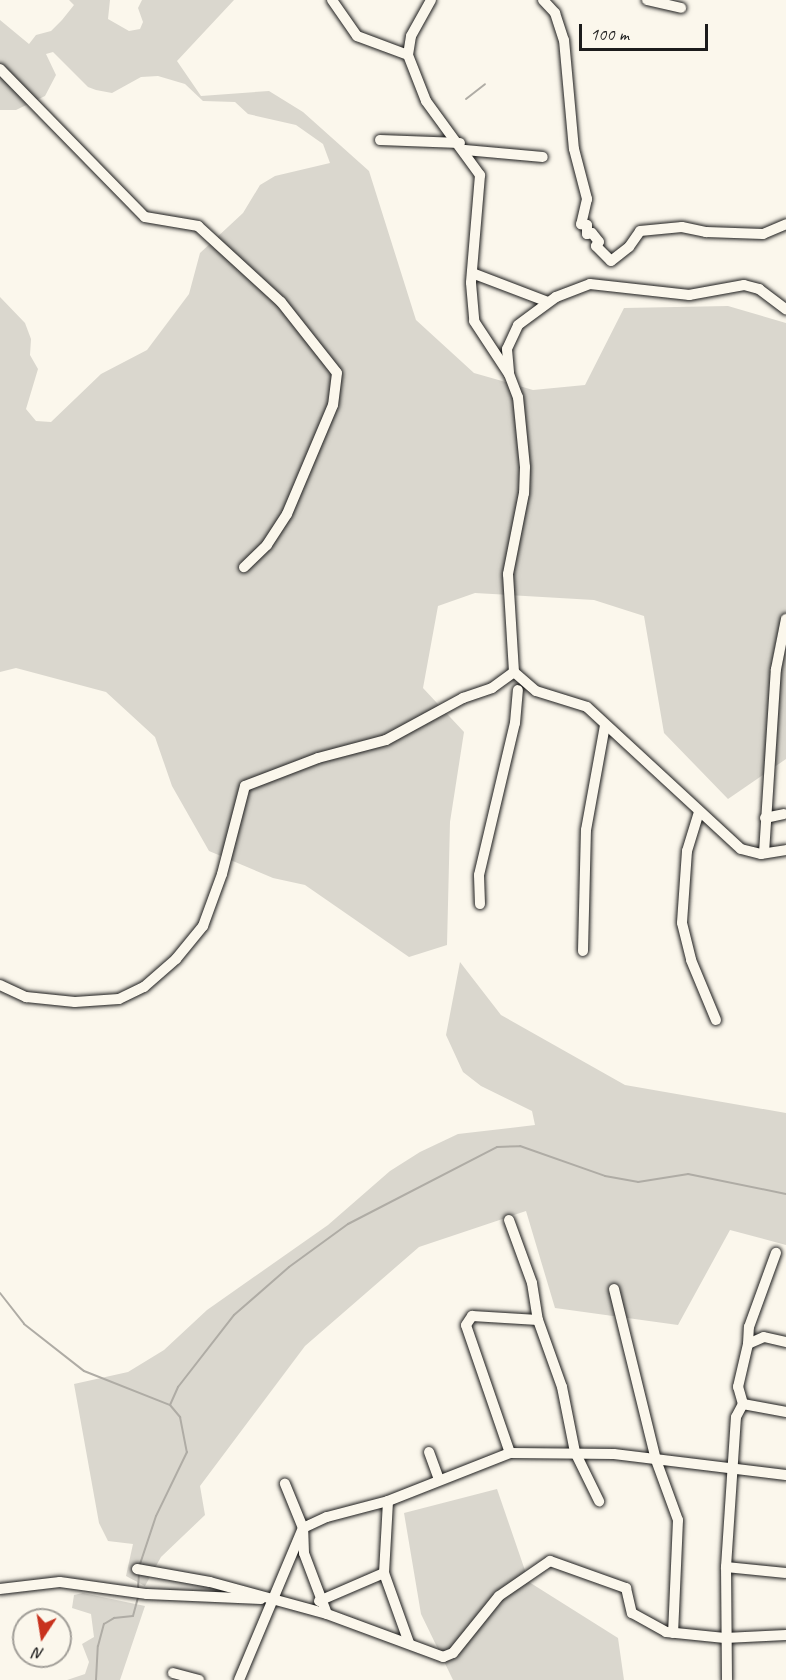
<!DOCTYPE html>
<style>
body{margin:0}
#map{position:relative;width:786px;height:1680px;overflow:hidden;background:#fbf7ec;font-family:Caveat,sans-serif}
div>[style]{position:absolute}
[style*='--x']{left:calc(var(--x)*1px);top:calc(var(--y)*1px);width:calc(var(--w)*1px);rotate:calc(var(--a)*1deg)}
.green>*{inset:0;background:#dad7ce}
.stream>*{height:2px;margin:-1px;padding:0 1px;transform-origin:1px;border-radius:1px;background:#afaca5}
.roads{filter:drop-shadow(0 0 2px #1c1c1c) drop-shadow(0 0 2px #1c1c1c)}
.minor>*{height:10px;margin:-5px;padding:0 5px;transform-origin:5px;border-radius:5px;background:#fbf7ec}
span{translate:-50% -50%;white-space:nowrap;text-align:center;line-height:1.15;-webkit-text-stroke:6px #fbf7ec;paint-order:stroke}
.north{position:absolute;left:12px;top:1608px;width:60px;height:60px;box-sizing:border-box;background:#fbf7ec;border:2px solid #a29f99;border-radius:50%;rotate:192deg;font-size:16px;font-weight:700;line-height:24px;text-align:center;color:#1c1c1c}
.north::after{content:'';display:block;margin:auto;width:21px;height:27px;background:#c8321e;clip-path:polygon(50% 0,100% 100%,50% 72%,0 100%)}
.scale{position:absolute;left:579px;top:24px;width:129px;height:27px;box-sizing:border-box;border:3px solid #1c1c1c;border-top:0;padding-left:8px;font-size:18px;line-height:21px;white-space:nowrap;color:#1c1c1c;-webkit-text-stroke:4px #fbf7ec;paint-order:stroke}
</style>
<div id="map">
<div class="green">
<i style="clip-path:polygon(69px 0,110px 0,108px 19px,129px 31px,140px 29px,143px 22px,138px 8px,142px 0,234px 0,177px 61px,201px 96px,269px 91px,303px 112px,369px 171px,416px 320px,474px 373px,533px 390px,585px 385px,624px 308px,728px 306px,786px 323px,786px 759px,728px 799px,664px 733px,644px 616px,594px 600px,475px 593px,438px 606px,423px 688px,464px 732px,450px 822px,447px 945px,409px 957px,305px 885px,273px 878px,209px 851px,172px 786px,155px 737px,106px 692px,16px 668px,0 672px,0 297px,25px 323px,31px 339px,30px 355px,38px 369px,26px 409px,36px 421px,51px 422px,101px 374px,147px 350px,189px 294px,200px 253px,243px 213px,260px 185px,275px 176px,330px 163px,323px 144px,296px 125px,248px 114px,235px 102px,203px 101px,185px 84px,158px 76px,141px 77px,112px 93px,96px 90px,88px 87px,53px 52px,46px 54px,56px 75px,45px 96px,16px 110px,0 110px,0 20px,29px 44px,36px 35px,51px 31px,62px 20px,74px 5px)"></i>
<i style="clip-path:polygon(460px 962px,501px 1015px,625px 1085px,786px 1113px,786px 1245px,730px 1230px,678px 1325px,555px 1308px,526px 1211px,419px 1247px,305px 1346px,200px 1486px,205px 1515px,161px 1557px,145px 1586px,126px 1576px,133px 1544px,108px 1541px,99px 1523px,74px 1384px,128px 1372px,164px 1350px,207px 1310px,328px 1225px,390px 1171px,420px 1152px,458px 1134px,535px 1125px,532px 1111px,481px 1086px,463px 1072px,446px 1035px)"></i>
<i style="clip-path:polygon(497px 1489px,529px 1582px,618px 1638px,624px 1680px,453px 1680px,421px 1614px,404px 1513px)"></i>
<i style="clip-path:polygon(83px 1593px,145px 1606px,120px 1680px,67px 1680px,85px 1674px,89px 1662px,82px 1644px,94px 1637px,91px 1614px,72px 1608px,74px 1595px)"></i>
</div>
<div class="stream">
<i style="--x:466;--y:99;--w:24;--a:-38"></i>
<i style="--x:0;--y:1293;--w:39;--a:52"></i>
<i style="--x:24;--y:1324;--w:76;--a:38.1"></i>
<i style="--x:84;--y:1371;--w:92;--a:21.6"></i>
<i style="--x:170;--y:1405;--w:16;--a:50"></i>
<i style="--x:180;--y:1417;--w:36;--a:79"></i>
<i style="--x:187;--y:1452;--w:71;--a:115.8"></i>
<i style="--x:156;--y:1516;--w:54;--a:108.4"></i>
<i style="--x:170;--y:1405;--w:20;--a:-66"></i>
<i style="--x:178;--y:1387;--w:91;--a:-52.1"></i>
<i style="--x:234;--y:1315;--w:73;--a:-41.1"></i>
<i style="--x:289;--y:1267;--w:73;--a:-36.1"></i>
<i style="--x:348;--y:1224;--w:168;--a:-27.3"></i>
<i style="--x:497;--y:1147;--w:23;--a:-2"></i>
<i style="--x:520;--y:1146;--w:90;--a:19.4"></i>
<i style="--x:605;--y:1176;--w:34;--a:10"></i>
<i style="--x:638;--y:1182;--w:51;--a:-9.1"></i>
<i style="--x:688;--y:1174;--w:100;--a:11.5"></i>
<i style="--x:138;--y:1588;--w:15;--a:-86"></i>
<i style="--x:96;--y:1680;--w:34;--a:-87"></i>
<i style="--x:98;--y:1646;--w:23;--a:-75"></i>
<i style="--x:104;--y:1624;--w:12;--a:-31"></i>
<i style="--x:114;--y:1618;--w:19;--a:-6"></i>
<i style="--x:133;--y:1616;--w:20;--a:-75"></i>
</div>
<div class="roads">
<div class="minor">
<i style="--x:332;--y:0;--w:44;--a:55.2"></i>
<i style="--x:357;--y:36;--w:54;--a:20.4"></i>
<i style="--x:408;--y:55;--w:49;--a:68.6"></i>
<i style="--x:426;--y:101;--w:92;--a:53.9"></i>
<i style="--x:480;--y:175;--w:108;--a:94.8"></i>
<i style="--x:471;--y:283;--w:38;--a:85"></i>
<i style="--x:474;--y:321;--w:64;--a:56.6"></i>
<i style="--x:509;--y:374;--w:25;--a:69"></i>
<i style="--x:518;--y:397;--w:70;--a:84.3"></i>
<i style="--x:525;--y:467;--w:26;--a:92"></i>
<i style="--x:524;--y:493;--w:83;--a:101.2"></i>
<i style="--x:508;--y:574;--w:98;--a:86.5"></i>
<i style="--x:514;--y:672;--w:29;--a:41"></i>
<i style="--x:536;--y:691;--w:53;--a:17.4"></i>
<i style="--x:587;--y:707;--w:209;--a:42.7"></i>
<i style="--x:741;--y:849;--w:21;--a:14"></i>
<i style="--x:761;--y:854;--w:25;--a:-9"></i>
<i style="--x:543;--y:0;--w:18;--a:47"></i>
<i style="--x:555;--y:13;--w:28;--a:72"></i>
<i style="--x:564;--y:40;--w:109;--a:84.8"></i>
<i style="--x:574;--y:149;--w:52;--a:75.4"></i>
<i style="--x:587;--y:199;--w:26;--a:103"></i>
<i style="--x:581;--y:224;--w:6;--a:9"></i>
<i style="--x:587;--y:225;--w:9;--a:90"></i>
<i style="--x:587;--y:234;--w:5;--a:-11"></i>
<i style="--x:592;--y:233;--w:11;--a:52"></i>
<i style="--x:599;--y:242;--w:5;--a:127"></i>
<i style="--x:596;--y:246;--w:21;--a:45"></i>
<i style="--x:611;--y:261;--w:23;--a:-38"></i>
<i style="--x:629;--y:247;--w:19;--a:-55"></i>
<i style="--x:640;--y:231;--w:42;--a:-5.4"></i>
<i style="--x:682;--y:227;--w:25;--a:12"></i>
<i style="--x:706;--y:232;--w:57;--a:2"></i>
<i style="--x:763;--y:234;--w:25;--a:-23"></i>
<i style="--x:647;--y:0;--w:35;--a:13"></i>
<i style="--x:408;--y:55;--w:19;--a:-81"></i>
<i style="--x:411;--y:36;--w:41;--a:-60.9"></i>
<i style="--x:0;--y:69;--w:207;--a:45.6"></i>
<i style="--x:145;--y:217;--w:54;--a:9.6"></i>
<i style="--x:198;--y:226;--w:113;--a:42.5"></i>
<i style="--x:281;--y:302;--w:90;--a:51.7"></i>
<i style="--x:337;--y:373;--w:32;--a:97"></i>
<i style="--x:333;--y:405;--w:118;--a:112.9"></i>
<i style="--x:287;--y:514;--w:37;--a:123"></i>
<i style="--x:267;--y:545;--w:32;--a:136"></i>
<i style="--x:380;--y:140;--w:80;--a:2.1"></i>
<i style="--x:465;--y:150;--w:78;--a:5.1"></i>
<i style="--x:472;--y:273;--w:81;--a:20.9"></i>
<i style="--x:509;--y:372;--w:23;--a:-95"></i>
<i style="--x:507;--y:349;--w:26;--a:-65"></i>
<i style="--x:518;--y:325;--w:47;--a:-36.4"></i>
<i style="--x:556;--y:297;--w:36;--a:-21"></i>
<i style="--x:590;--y:284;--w:100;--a:6.3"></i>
<i style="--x:689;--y:295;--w:56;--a:-10.3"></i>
<i style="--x:744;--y:285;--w:16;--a:15"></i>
<i style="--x:759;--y:289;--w:34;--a:37"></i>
<i style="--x:699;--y:812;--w:41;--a:107.1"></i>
<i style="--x:687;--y:851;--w:72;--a:94"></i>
<i style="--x:682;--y:923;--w:38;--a:76"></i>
<i style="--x:691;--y:960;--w:65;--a:67.4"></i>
<i style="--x:765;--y:818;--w:19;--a:-12"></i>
<i style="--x:764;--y:853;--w:184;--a:-86.3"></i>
<i style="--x:776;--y:669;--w:51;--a:-78.7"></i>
<i style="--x:480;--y:904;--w:29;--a:-92"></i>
<i style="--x:479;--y:875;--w:156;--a:-76.7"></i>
<i style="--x:515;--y:723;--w:33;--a:-85"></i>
<i style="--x:583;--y:951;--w:121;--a:-88.6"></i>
<i style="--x:586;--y:830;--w:107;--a:-79.7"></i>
<i style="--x:0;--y:985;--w:29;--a:25"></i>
<i style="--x:26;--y:997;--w:49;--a:5.8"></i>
<i style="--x:75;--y:1002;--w:44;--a:-3.9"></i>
<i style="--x:119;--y:999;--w:28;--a:-26"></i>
<i style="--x:144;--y:987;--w:43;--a:-41.2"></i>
<i style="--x:176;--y:959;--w:43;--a:-50.7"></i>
<i style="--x:203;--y:926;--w:55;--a:-69.9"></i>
<i style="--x:222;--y:874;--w:91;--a:-75.4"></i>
<i style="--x:245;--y:786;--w:78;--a:-21"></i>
<i style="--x:318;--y:758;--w:70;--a:-14.8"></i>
<i style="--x:386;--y:740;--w:88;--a:-28.6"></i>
<i style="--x:463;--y:698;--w:31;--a:-19"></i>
<i style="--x:492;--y:688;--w:27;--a:-36"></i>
<i style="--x:509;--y:1220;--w:67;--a:69.9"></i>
<i style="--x:532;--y:1283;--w:37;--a:81"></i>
<i style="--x:614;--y:1289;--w:176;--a:76.2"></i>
<i style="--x:656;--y:1460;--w:64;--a:69.9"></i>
<i style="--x:678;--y:1520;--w:113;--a:92.5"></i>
<i style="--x:748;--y:1344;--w:17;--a:-87"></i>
<i style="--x:749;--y:1327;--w:79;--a:-70"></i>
<i style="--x:743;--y:1404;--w:18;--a:-106"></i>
<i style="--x:738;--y:1387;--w:44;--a:-76.9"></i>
<i style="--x:748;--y:1344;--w:17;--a:-24"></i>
<i style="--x:764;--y:1337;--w:23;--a:13"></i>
<i style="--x:429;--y:1452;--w:29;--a:70"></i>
<i style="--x:510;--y:1453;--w:135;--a:-109"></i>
<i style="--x:466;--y:1325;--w:11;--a:-56"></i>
<i style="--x:472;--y:1316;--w:66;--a:3.5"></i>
<i style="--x:538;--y:1320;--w:71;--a:70.3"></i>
<i style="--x:562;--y:1387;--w:66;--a:78.7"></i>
<i style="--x:575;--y:1452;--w:55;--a:63.9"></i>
<i style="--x:726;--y:1567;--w:60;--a:5.7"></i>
<i style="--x:137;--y:1569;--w:74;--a:10.1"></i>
<i style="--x:210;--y:1582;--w:121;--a:15.3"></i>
<i style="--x:327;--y:1614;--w:124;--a:20.3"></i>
<i style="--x:443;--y:1657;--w:11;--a:-22"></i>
<i style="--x:453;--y:1653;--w:73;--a:-51.1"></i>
<i style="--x:499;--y:1596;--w:62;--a:-34.5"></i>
<i style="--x:550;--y:1561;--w:81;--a:19.6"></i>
<i style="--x:626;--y:1588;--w:26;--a:77"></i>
<i style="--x:632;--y:1613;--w:39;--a:29"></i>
<i style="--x:666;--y:1632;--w:59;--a:5.8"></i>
<i style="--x:725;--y:1638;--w:61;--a:-2.8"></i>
<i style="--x:384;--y:1573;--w:74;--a:70.3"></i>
<i style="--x:0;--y:1589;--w:60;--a:-6.7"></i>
<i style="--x:60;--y:1582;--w:88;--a:7.9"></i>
<i style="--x:147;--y:1594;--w:114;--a:2.5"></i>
<i style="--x:319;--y:1601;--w:71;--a:-23.3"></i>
<i style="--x:384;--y:1573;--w:72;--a:-86.8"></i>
<i style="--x:327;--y:1614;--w:65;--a:-110.7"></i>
<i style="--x:304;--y:1553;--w:25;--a:-92"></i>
<i style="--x:303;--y:1528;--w:26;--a:-25"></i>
<i style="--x:327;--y:1517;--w:63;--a:-14.7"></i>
<i style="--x:388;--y:1501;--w:131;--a:-21.5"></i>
<i style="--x:510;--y:1453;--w:104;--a:0.6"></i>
<i style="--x:614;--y:1454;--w:173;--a:7"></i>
<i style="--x:173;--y:1673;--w:27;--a:15"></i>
<i style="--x:239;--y:1680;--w:165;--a:-67.2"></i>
<i style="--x:303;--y:1528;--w:48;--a:-112.2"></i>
<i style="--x:727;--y:1680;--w:113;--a:-90.5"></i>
<i style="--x:726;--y:1567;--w:150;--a:-86.2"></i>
<i style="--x:736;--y:1417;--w:15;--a:-62"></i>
<i style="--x:743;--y:1404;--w:44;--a:10.5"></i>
</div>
</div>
<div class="north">N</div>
<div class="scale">100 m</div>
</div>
